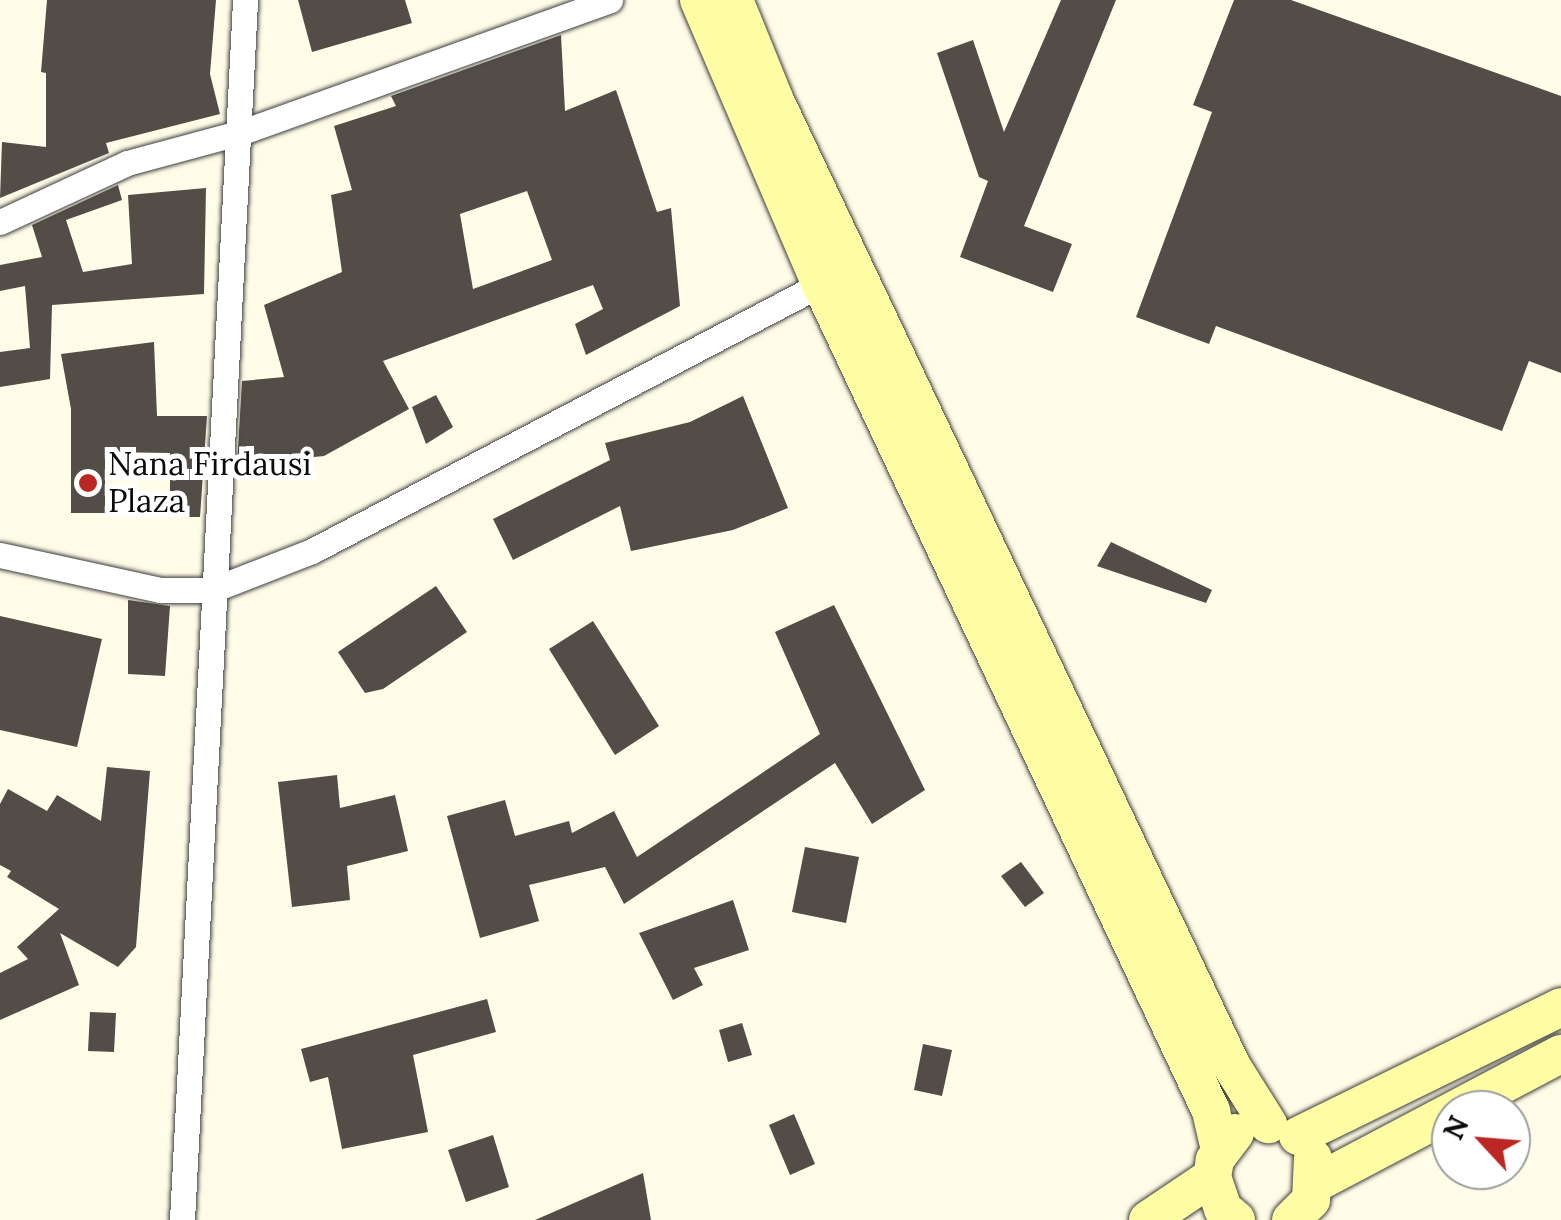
<!DOCTYPE html>
<style>
body{margin:0}
#map{position:relative;width:1561px;height:1220px;overflow:hidden;background:#fffce8;font-family:Lora,serif}
div>[style]{position:absolute}
[style*='--x']{left:calc(var(--x)*1px);top:calc(var(--y)*1px);width:calc(var(--w)*1px);rotate:calc(var(--a)*1deg)}
.building>*{inset:0;background:#534d47}
.roads{filter:drop-shadow(0 0 2px #3e3e3e) drop-shadow(0 0 2px #3e3e3e)}
.street>*{height:25px;margin:-12.5px;padding:0 12.5px;transform-origin:12.5px;border-radius:12.5px;background:#fff}
.secondary>*{height:38px;margin:-19px;padding:0 19px;transform-origin:19px;border-radius:19px;background:#fffda3}
.dots>*{width:28px;height:28px;translate:-50% -50%;box-sizing:border-box;border:5px solid #fff;border-radius:50%}
span{translate:-50% -50%;white-space:nowrap;text-align:center;line-height:1.15;-webkit-text-stroke:10px #fff;paint-order:stroke}
.poi-label{font-size:32px;color:#0b0b0b}
.left{translate:0 -50%;text-align:left}
.north{position:absolute;left:1431px;top:1090px;width:100px;height:100px;box-sizing:border-box;background:#fff;border:2px solid #9d9d9d;border-radius:50%;rotate:296deg;font-size:28px;font-weight:700;line-height:40px;text-align:center;color:#0b0b0b}
.north::after{content:'';display:block;margin:auto;width:35px;height:45px;background:#bb2823;clip-path:polygon(50% 0,100% 100%,50% 72%,0 100%)}
</style>
<div id="map">
<div class="building">
<i style="clip-path:polygon(47px 0,216px 0,210px 74px,220px 114px,106px 143px,109px 153px,0 198px,2px 142px,46px 147px,46px 73px,41px 72px)"></i>
<i style="clip-path:polygon(298px 0,405px 0,412px 23px,312px 52px)"></i>
<i style="clip-path:polygon(1061px 0,1116px 0,1024px 226px,1072px 244px,1053px 292px,960px 257px,988px 181px,979px 177px,937px 53px,973px 40px,1004px 132px)"></i>
<i style="clip-path:polygon(1234px 0,1291px 0,1561px 96px,1561px 373px,1529px 361px,1502px 431px,1216px 326px,1209px 344px,1136px 317px,1212px 112px,1193px 105px)"></i>
<i style="clip-path:polygon(evenodd,561px 35px,565px 111px,616px 90px,657px 212px,671px 208px,680px 306px,586px 355px,575px 324px,603px 309px,593px 285px,383px 361px,409px 409px,324px 456px,237px 465px,242px 381px,284px 377px,264px 305px,342px 272px,331px 195px,352px 190px,334px 126px,396px 106px,391px 96px,561px 35px,527px 191px,552px 260px,473px 289px,460px 214px,527px 191px)"></i>
<i style="clip-path:polygon(118px 185px,122px 200px,66px 220px,83px 272px,132px 264px,128px 195px,206px 188px,204px 294px,52px 305px,50px 379px,0 387px,0 352px,30px 348px,25px 286px,0 291px,0 265px,42px 257px,32px 225px)"></i>
<i style="clip-path:polygon(154px 342px,157px 416px,207px 416px,200px 517px,170px 517px,170px 453px,105px 452px,105px 513px,71px 513px,71px 409px,61px 354px)"></i>
<i style="clip-path:polygon(436px 395px,453px 427px,426px 444px,412px 407px)"></i>
<i style="clip-path:polygon(743px 396px,788px 508px,733px 530px,631px 551px,620px 506px,513px 560px,493px 519px,610px 460px,605px 443px,690px 422px)"></i>
<i style="clip-path:polygon(1111px 542px,1212px 590px,1206px 603px,1097px 566px)"></i>
<i style="clip-path:polygon(436px 586px,467px 632px,383px 689px,365px 693px,338px 652px)"></i>
<i style="clip-path:polygon(128px 600px,170px 606px,165px 676px,128px 674px)"></i>
<i style="clip-path:polygon(834px 605px,925px 790px,872px 824px,835px 763px,624px 904px,605px 867px,529px 885px,539px 921px,480px 938px,447px 816px,505px 800px,515px 836px,569px 821px,572px 833px,614px 811px,637px 857px,820px 734px,775px 632px)"></i>
<i style="clip-path:polygon(0 616px,102px 639px,77px 747px,0 730px)"></i>
<i style="clip-path:polygon(593px 621px,659px 726px,615px 755px,549px 649px)"></i>
<i style="clip-path:polygon(107px 767px,150px 771px,136px 947px,118px 967px,60px 933px,79px 985px,0 1020px,0 973px,28px 959px,17px 947px,59px 909px,7px 877px,11px 871px,0 865px,0 804px,8px 789px,47px 811px,57px 795px,101px 821px)"></i>
<i style="clip-path:polygon(337px 775px,340px 808px,395px 795px,408px 851px,347px 866px,350px 900px,292px 907px,278px 782px)"></i>
<i style="clip-path:polygon(805px 847px,859px 857px,846px 923px,792px 912px)"></i>
<i style="clip-path:polygon(1021px 862px,1044px 893px,1025px 907px,1001px 876px)"></i>
<i style="clip-path:polygon(733px 900px,749px 950px,694px 968px,703px 985px,673px 1000px,639px 933px)"></i>
<i style="clip-path:polygon(487px 999px,496px 1032px,413px 1055px,428px 1132px,342px 1149px,328px 1077px,310px 1082px,301px 1049px)"></i>
<i style="clip-path:polygon(90px 1012px,116px 1013px,114px 1052px,88px 1051px)"></i>
<i style="clip-path:polygon(742px 1023px,752px 1055px,728px 1062px,719px 1030px)"></i>
<i style="clip-path:polygon(923px 1044px,952px 1050px,942px 1096px,914px 1090px)"></i>
<i style="clip-path:polygon(794px 1114px,815px 1164px,790px 1175px,769px 1125px)"></i>
<i style="clip-path:polygon(493px 1135px,509px 1187px,466px 1202px,448px 1150px)"></i>
<i style="clip-path:polygon(643px 1173px,651px 1220px,535px 1220px)"></i>
</div>
<div class="roads">
<div class="street">
<i style="--x:0;--y:222;--w:140;--a:-24.9"></i>
<i style="--x:127;--y:163;--w:119;--a:-15.1"></i>
<i style="--x:242;--y:132;--w:391;--a:-19.7"></i>
<i style="--x:0;--y:555;--w:164;--a:12.3"></i>
<i style="--x:160;--y:590;--w:52;--a:0"></i>
<i style="--x:212;--y:590;--w:107;--a:-21.3"></i>
<i style="--x:312;--y:551;--w:575;--a:-27.68"></i>
<i style="--x:182;--y:1220;--w:1222;--a:-87.04"></i>
</div>
<div class="secondary">
<i style="--x:699;--y:0;--w:309;--a:66.8"></i>
<i style="--x:821;--y:284;--w:914;--a:64.75"></i>
<i style="--x:1211;--y:1111;--w:40;--a:77"></i>
<i style="--x:734;--y:0;--w:109;--a:67.9"></i>
<i style="--x:775;--y:101;--w:1066;--a:64.68"></i>
<i style="--x:1231;--y:1065;--w:70;--a:57.9"></i>
<i style="--x:1235;--y:1133;--w:34;--a:127"></i>
<i style="--x:1215;--y:1160;--w:17;--a:100"></i>
<i style="--x:1212;--y:1177;--w:34;--a:71"></i>
<i style="--x:1223;--y:1209;--w:17;--a:40"></i>
<i style="--x:1298;--y:1136;--w:293;--a:-26.1"></i>
<i style="--x:1316;--y:1183;--w:277;--a:-27.8"></i>
<i style="--x:1148;--y:1220;--w:77;--a:-33.9"></i>
<i style="--x:1291;--y:1220;--w:28;--a:-45"></i>
<i style="--x:1311;--y:1200;--w:42;--a:-87.3"></i>
</div>
</div>
<div class="dots">
<i style="left:88px;top:483px;background:#bb2823"></i>
</div>
<div class="poi-label">
<span class="left" style="left:108px;top:483px">Nana Firdausi<br>Plaza</span>
</div>
<div class="north">N</div>
</div>
